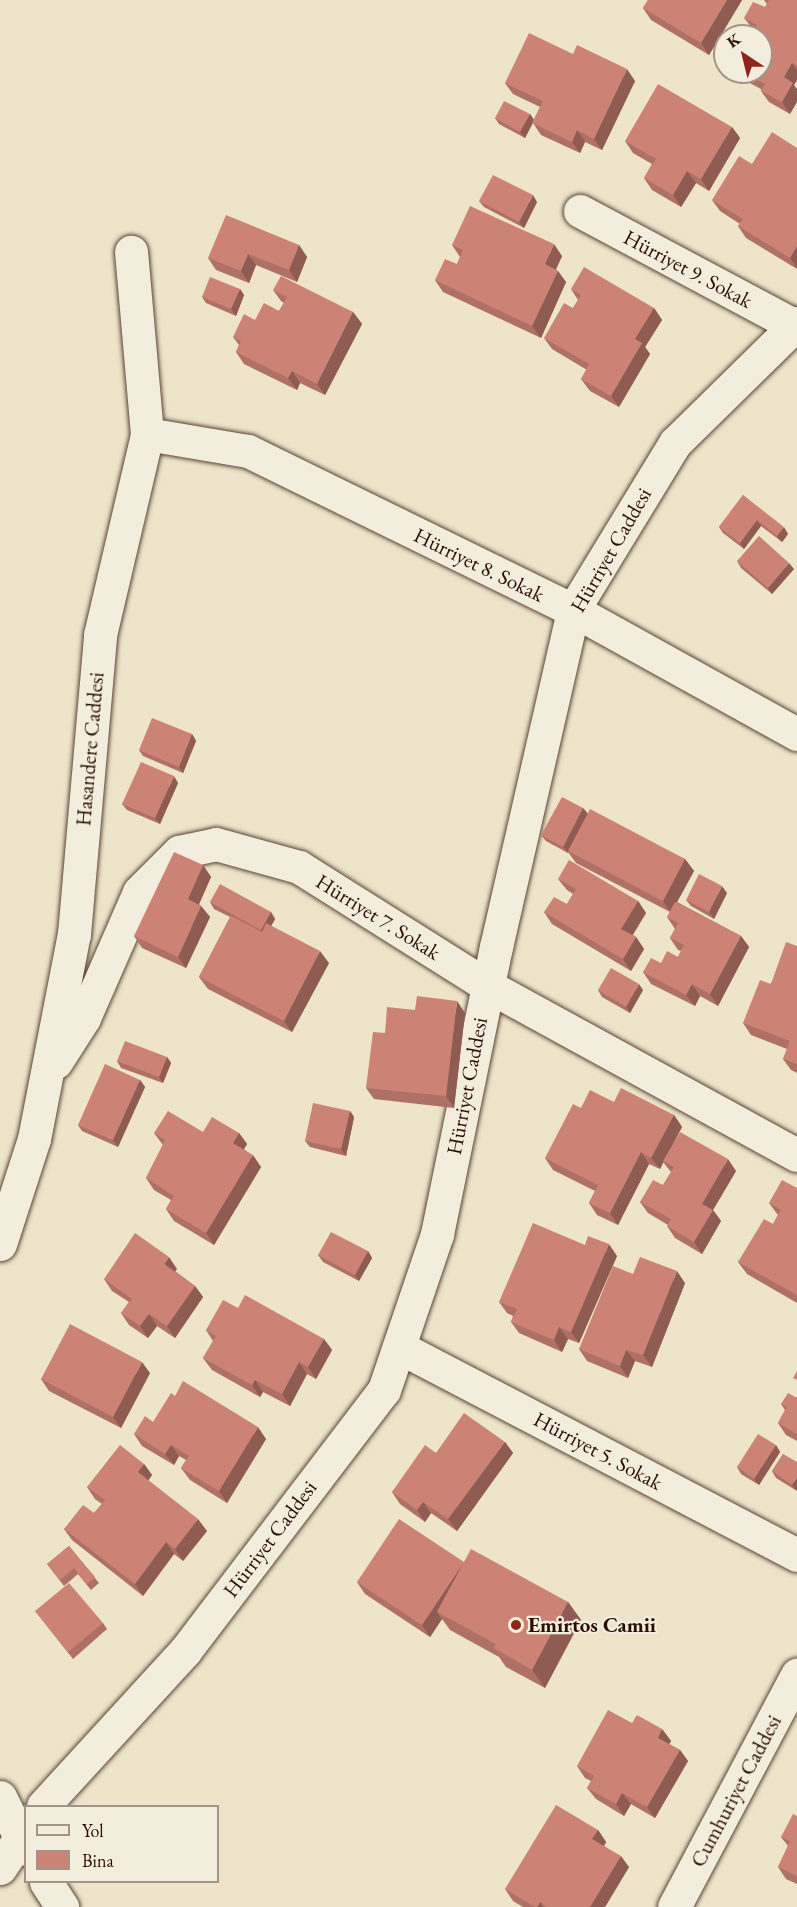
<!DOCTYPE html>
<meta charset="utf-8">
<style>
body{margin:0}
#map{position:relative;width:797px;height:1907px;overflow:hidden;background:#ede4ca;font-family:"EB Garamond",serif}
div>[style]{position:absolute}
[style*='--x']{left:calc(var(--x)*1px);top:calc(var(--y)*1px);width:calc(var(--w)*1px);rotate:calc(var(--a)*1deg)}
.roads{filter:drop-shadow(0 0 2px #5c4436) drop-shadow(0 0 2px #5c4436)}
.minor>*{height:33px;margin:-16.5px;padding:0 16.5px;transform-origin:16.5px;border-radius:16.5px;background:#f3eddd}
.wall>*{inset:0;background:#af7165}
.shaded-wall>*{inset:0;background:#8f5c53}
.building>*{inset:0;background:#cc8376}
.dots>*{width:16px;height:16px;translate:-50% -50%;box-sizing:border-box;border:3px solid #f3eddd;border-radius:50%}
span{translate:-50% -50%;white-space:nowrap;text-align:center;line-height:1.15;-webkit-text-stroke:4.5px #f3eddd;paint-order:stroke}
.street-label{font-size:21px;color:#2b0f05}
.poi-label{font-size:21px;color:#2b0f05;font-weight:700}
.left{translate:0 -50%;text-align:left}
.legend{position:absolute;left:24px;top:1805px;width:195px;height:78px;box-sizing:border-box;background:#f3eddd;border:2px solid #a39487;margin:0;padding:8px 10px;list-style:none;font-size:18px;color:#2b0f05}
.legend li{display:flex;align-items:center;gap:12px;height:30px}
.legend b{width:30px;border:2px solid #a39487}
.north{position:absolute;left:713px;top:24px;width:60px;height:60px;box-sizing:border-box;background:#f3eddd;border:2px solid #a39487;border-radius:50%;rotate:325deg;font-size:16px;font-weight:700;line-height:24px;text-align:center;color:#2b0f05}
.north::after{content:'';display:block;margin:auto;width:21px;height:27px;background:#8f2418;clip-path:polygon(50% 0,100% 100%,50% 72%,0 100%)}
</style>
<div id="map">
<div class="roads">
<div class="minor">
<i style="--x:580;--y:211;--w:246;--a:28.1"></i>
<i style="--x:147;--y:434;--w:102;--a:9.6"></i>
<i style="--x:248;--y:451;--w:362;--a:26.1"></i>
<i style="--x:573;--y:610;--w:256;--a:29"></i>
<i style="--x:56;--y:1062;--w:52;--a:-57.5"></i>
<i style="--x:84;--y:1018;--w:137;--a:-66.4"></i>
<i style="--x:139;--y:892;--w:57;--a:-45"></i>
<i style="--x:179;--y:852;--w:38;--a:-12"></i>
<i style="--x:216;--y:844;--w:86;--a:15.5"></i>
<i style="--x:299;--y:867;--w:223;--a:32.2"></i>
<i style="--x:488;--y:986;--w:352;--a:28.7"></i>
<i style="--x:0;--y:1244;--w:110;--a:-72.1"></i>
<i style="--x:34;--y:1139;--w:209;--a:-79"></i>
<i style="--x:74;--y:934;--w:300;--a:-85"></i>
<i style="--x:100;--y:635;--w:206;--a:-76.8"></i>
<i style="--x:147;--y:434;--w:183;--a:-95"></i>
<i style="--x:399;--y:1347;--w:449;--a:27.6"></i>
<i style="--x:0;--y:1797;--w:58;--a:63.4"></i>
<i style="--x:43;--y:1806;--w:210;--a:-47.5"></i>
<i style="--x:185;--y:1651;--w:328;--a:-52.7"></i>
<i style="--x:384;--y:1390;--w:165;--a:-71.2"></i>
<i style="--x:437;--y:1234;--w:293;--a:-78.4"></i>
<i style="--x:496;--y:947;--w:346;--a:-77.1"></i>
<i style="--x:573;--y:610;--w:196;--a:-58.6"></i>
<i style="--x:675;--y:443;--w:171;--a:-44.5"></i>
<i style="--x:0;--y:1868;--w:47;--a:-56.3"></i>
<i style="--x:46;--y:1882;--w:30;--a:57"></i>
<i style="--x:674;--y:1907;--w:263;--a:-62.1"></i>
</div>
</div>
<div class="wall">
<i style="clip-path:polygon(648px 0,742px 0,709px 55px,651px 20px,643px 8px)"></i>
<i style="clip-path:polygon(764px 0,797px 0,797px 80px,794px 85px,790px 114px,769px 102px,761px 91px,761px 89px,735px 75px,734px 72px,761px 72px,754px 30px,744px 18px,765px 7px,767px 4px)"></i>
<i style="clip-path:polygon(573px 54px,635px 81px,602px 150px,585px 142px,580px 153px,541px 135px,533px 123px,525px 138px,499px 124px,495px 118px,530px 114px,534px 120px,540px 107px,513px 94px,505px 83px)"></i>
<i style="clip-path:polygon(732px 127px,740px 138px,709px 191px,696px 183px,681px 207px,652px 190px,644px 178px,652px 164px,633px 153px,625px 141px)"></i>
<i style="clip-path:polygon(797px 148px,797px 269px,746px 238px,738px 226px,740px 224px,720px 211px,712px 200px,752px 164px)"></i>
<i style="clip-path:polygon(479px 201px,537px 202px,524px 228px,484px 207px)"></i>
<i style="clip-path:polygon(299px 245px,307px 257px,297px 282px,256px 265px,249px 283px,216px 270px,208px 258px)"></i>
<i style="clip-path:polygon(452px 245px,562px 256px,556px 269px,566px 282px,541px 338px,443px 292px,435px 280px,457px 264px,460px 257px)"></i>
<i style="clip-path:polygon(240px 289px,244px 295px,236px 316px,206px 303px,202px 297px)"></i>
<i style="clip-path:polygon(571px 289px,654px 308px,662px 320px,645px 347px,650px 354px,619px 407px,590px 391px,581px 379px,587px 370px,552px 349px,544px 338px,573px 308px,578px 300px)"></i>
<i style="clip-path:polygon(273px 290px,353px 312px,362px 324px,325px 395px,300px 383px,297px 390px,244px 364px,236px 352px,239px 345px,233px 337px,255px 320px,279px 311px,284px 303px,281px 301px)"></i>
<i style="clip-path:polygon(743px 495px,788px 534px,782px 542px,761px 526px,744px 549px,723px 533px,719px 527px)"></i>
<i style="clip-path:polygon(737px 561px,794px 569px,772px 594px,741px 568px)"></i>
<i style="clip-path:polygon(192px 734px,196px 741px,183px 773px,143px 756px,139px 750px)"></i>
<i style="clip-path:polygon(178px 783px,160px 824px,127px 810px,122px 804px)"></i>
<i style="clip-path:polygon(583px 808px,588px 814px,685px 859px,694px 871px,677px 902px,741px 936px,749px 947px,718px 1006px,700px 996px,695px 1006px,651px 984px,643px 972px,678px 957px,681px 951px,678px 950px,670px 938px,675px 929px,667px 917px,670px 912px,576px 863px,568px 852px,568px 853px,546px 841px,541px 835px)"></i>
<i style="clip-path:polygon(203px 865px,211px 877px,199px 904px,201px 906px,210px 917px,186px 968px,142px 948px,134px 936px)"></i>
<i style="clip-path:polygon(558px 879px,638px 901px,646px 913px,633px 935px,636px 937px,644px 949px,631px 971px,552px 924px,544px 912px,567px 904px,573px 894px,567px 890px)"></i>
<i style="clip-path:polygon(727px 893px,714px 919px,691px 906px,686px 900px)"></i>
<i style="clip-path:polygon(210px 902px,271px 912px,275px 919px,271px 926px,329px 963px,292px 1032px,208px 989px,199px 977px,230px 917px,214px 909px)"></i>
<i style="clip-path:polygon(797px 946px,797px 1073px,791px 1070px,783px 1059px,787px 1049px,751px 1035px,743px 1023px)"></i>
<i style="clip-path:polygon(598px 990px,643px 990px,630px 1013px,602px 997px)"></i>
<i style="clip-path:polygon(415px 1010px,465px 1013px,454px 1108px,374px 1099px,366px 1088px,385px 1033px)"></i>
<i style="clip-path:polygon(167px 1057px,171px 1063px,163px 1083px,121px 1068px,117px 1061px)"></i>
<i style="clip-path:polygon(140px 1080px,145px 1087px,118px 1147px,82px 1131px,78px 1125px)"></i>
<i style="clip-path:polygon(614px 1102px,674px 1115px,682px 1127px,674px 1141px,736px 1171px,713px 1210px,721px 1221px,702px 1254px,675px 1238px,667px 1226px,668px 1225px,648px 1213px,640px 1202px,663px 1185px,671px 1172px,663px 1162px,660px 1169px,649px 1164px,618px 1225px,597px 1215px,589px 1203px,595px 1191px,553px 1170px,545px 1158px,581px 1108px)"></i>
<i style="clip-path:polygon(350px 1111px,354px 1117px,346px 1156px,310px 1147px,305px 1141px)"></i>
<i style="clip-path:polygon(203px 1132px,239px 1133px,247px 1144px,244px 1149px,261px 1167px,214px 1245px,174px 1221px,166px 1209px,171px 1200px,154px 1190px,146px 1178px,163px 1145px,154px 1133px)"></i>
<i style="clip-path:polygon(797px 1188px,797px 1303px,747px 1274px,738px 1262px,773px 1224px,778px 1215px,769px 1203px)"></i>
<i style="clip-path:polygon(585px 1245px,617px 1256px,579px 1343px,568px 1339px,562px 1352px,519px 1333px,511px 1322px,513px 1316px,507px 1313px,499px 1302px)"></i>
<i style="clip-path:polygon(368px 1251px,372px 1258px,359px 1281px,323px 1262px,318px 1255px)"></i>
<i style="clip-path:polygon(177px 1269px,175px 1271px,195px 1286px,203px 1297px,175px 1338px,157px 1326px,148px 1338px,129px 1325px,121px 1313px,129px 1302px,112px 1291px,104px 1279px)"></i>
<i style="clip-path:polygon(633px 1274px,685px 1283px,652px 1367px,635px 1361px,628px 1378px,587px 1361px,579px 1349px)"></i>
<i style="clip-path:polygon(238px 1308px,324px 1339px,332px 1350px,316px 1379px,307px 1374px,290px 1406px,263px 1392px,260px 1397px,212px 1370px,203px 1358px,213px 1341px,206px 1330px)"></i>
<i style="clip-path:polygon(150px 1373px,121px 1428px,49px 1391px,41px 1379px)"></i>
<i style="clip-path:polygon(175px 1396px,266px 1439px,227px 1503px,190px 1480px,181px 1468px,186px 1460px,179px 1456px,174px 1465px,142px 1446px,134px 1434px,153px 1422px)"></i>
<i style="clip-path:polygon(797px 1397px,797px 1441px,786px 1435px,778px 1423px,785px 1410px,781px 1404px)"></i>
<i style="clip-path:polygon(505px 1442px,513px 1453px,457px 1531px,431px 1513px,425px 1522px,400px 1504px,392px 1492px,436px 1453px)"></i>
<i style="clip-path:polygon(776px 1445px,780px 1452px,759px 1485px,741px 1474px,737px 1467px)"></i>
<i style="clip-path:polygon(783px 1454px,797px 1491px,776px 1478px,772px 1471px)"></i>
<i style="clip-path:polygon(144px 1464px,152px 1475px,148px 1480px,207px 1531px,183px 1561px,174px 1554px,143px 1596px,72px 1540px,64px 1529px,94px 1513px,102px 1504px,95px 1499px,87px 1487px)"></i>
<i style="clip-path:polygon(69px 1546px,99px 1583px,91px 1590px,78px 1574px,64px 1586px,47px 1564px)"></i>
<i style="clip-path:polygon(464px 1562px,568px 1602px,581px 1620px,545px 1688px,506px 1667px,499px 1657px,450px 1630px,442px 1619px,430px 1637px,365px 1594px,357px 1582px)"></i>
<i style="clip-path:polygon(35px 1611px,103px 1623px,107px 1629px,73px 1659px)"></i>
<i style="clip-path:polygon(632px 1723px,662px 1729px,671px 1741px,669px 1744px,680px 1750px,688px 1761px,655px 1818px,631px 1804px,624px 1816px,596px 1799px,587px 1788px,591px 1781px,585px 1778px,577px 1766px)"></i>
<i style="clip-path:polygon(797px 1816px,797px 1884px,786px 1879px,778px 1867px,788px 1846px,781px 1837px)"></i>
<i style="clip-path:polygon(598px 1830px,606px 1842px,604px 1846px,629px 1867px,605px 1907px,523px 1907px,513px 1901px,505px 1889px)"></i>
</div>
<div class="shaded-wall">
<i style="clip-path:polygon(727px 0,742px 0,709px 55px,701px 43px)"></i>
<i style="clip-path:polygon(792px 63px,797px 70px,797px 80px,794px 85px,797px 89px,797px 102px,790px 114px,782px 102px,784px 77px)"></i>
<i style="clip-path:polygon(627px 69px,635px 81px,602px 150px,594px 139px)"></i>
<i style="clip-path:polygon(530px 114px,534px 120px,525px 138px,520px 132px)"></i>
<i style="clip-path:polygon(732px 127px,740px 138px,709px 191px,701px 179px)"></i>
<i style="clip-path:polygon(577px 130px,585px 142px,580px 153px,572px 142px)"></i>
<i style="clip-path:polygon(687px 171px,696px 183px,681px 207px,673px 195px)"></i>
<i style="clip-path:polygon(533px 195px,537px 202px,524px 228px,519px 222px)"></i>
<i style="clip-path:polygon(554px 244px,562px 256px,553px 276px,545px 264px)"></i>
<i style="clip-path:polygon(299px 245px,307px 257px,297px 282px,289px 270px)"></i>
<i style="clip-path:polygon(797px 246px,797px 268px,790px 258px)"></i>
<i style="clip-path:polygon(248px 254px,256px 265px,249px 283px,241px 271px)"></i>
<i style="clip-path:polygon(558px 271px,566px 282px,541px 338px,532px 326px)"></i>
<i style="clip-path:polygon(240px 289px,244px 295px,236px 316px,231px 309px)"></i>
<i style="clip-path:polygon(654px 308px,662px 320px,645px 347px,650px 354px,619px 407px,611px 396px,635px 339px)"></i>
<i style="clip-path:polygon(353px 312px,362px 324px,325px 395px,317px 384px)"></i>
<i style="clip-path:polygon(292px 371px,300px 383px,297px 390px,288px 378px)"></i>
<i style="clip-path:polygon(757px 520px,761px 526px,744px 549px,740px 543px)"></i>
<i style="clip-path:polygon(784px 527px,788px 534px,782px 542px,777px 536px)"></i>
<i style="clip-path:polygon(789px 563px,794px 569px,772px 594px,768px 588px)"></i>
<i style="clip-path:polygon(192px 734px,196px 741px,183px 773px,179px 767px)"></i>
<i style="clip-path:polygon(174px 776px,178px 783px,160px 824px,155px 818px)"></i>
<i style="clip-path:polygon(583px 808px,588px 814px,568px 853px,563px 847px)"></i>
<i style="clip-path:polygon(685px 859px,694px 871px,671px 913px,663px 901px)"></i>
<i style="clip-path:polygon(203px 865px,211px 877px,196px 911px,188px 899px)"></i>
<i style="clip-path:polygon(722px 886px,727px 893px,714px 919px,709px 912px)"></i>
<i style="clip-path:polygon(638px 901px,646px 913px,629px 940px,621px 929px)"></i>
<i style="clip-path:polygon(201px 906px,210px 917px,186px 968px,178px 957px)"></i>
<i style="clip-path:polygon(271px 912px,275px 919px,265px 937px,261px 930px)"></i>
<i style="clip-path:polygon(741px 936px,749px 947px,718px 1006px,710px 994px)"></i>
<i style="clip-path:polygon(636px 937px,644px 949px,631px 971px,623px 959px)"></i>
<i style="clip-path:polygon(320px 951px,329px 963px,292px 1032px,284px 1021px)"></i>
<i style="clip-path:polygon(639px 984px,643px 990px,630px 1013px,626px 1007px)"></i>
<i style="clip-path:polygon(692px 984px,700px 996px,695px 1006px,686px 995px)"></i>
<i style="clip-path:polygon(457px 1001px,465px 1013px,454px 1108px,446px 1096px)"></i>
<i style="clip-path:polygon(167px 1057px,171px 1063px,163px 1083px,159px 1077px)"></i>
<i style="clip-path:polygon(140px 1080px,145px 1087px,118px 1147px,113px 1140px)"></i>
<i style="clip-path:polygon(350px 1111px,354px 1117px,346px 1156px,341px 1149px)"></i>
<i style="clip-path:polygon(674px 1115px,682px 1127px,660px 1169px,651px 1158px)"></i>
<i style="clip-path:polygon(239px 1133px,247px 1144px,241px 1154px,233px 1143px)"></i>
<i style="clip-path:polygon(641px 1152px,649px 1164px,618px 1225px,610px 1213px)"></i>
<i style="clip-path:polygon(253px 1155px,261px 1167px,214px 1245px,206px 1233px)"></i>
<i style="clip-path:polygon(728px 1159px,736px 1171px,713px 1210px,721px 1221px,702px 1254px,694px 1242px,702px 1204px)"></i>
<i style="clip-path:polygon(609px 1244px,617px 1256px,579px 1343px,571px 1332px)"></i>
<i style="clip-path:polygon(368px 1251px,372px 1258px,359px 1281px,355px 1275px)"></i>
<i style="clip-path:polygon(169px 1257px,177px 1269px,172px 1275px,164px 1264px)"></i>
<i style="clip-path:polygon(677px 1271px,685px 1283px,652px 1367px,643px 1355px)"></i>
<i style="clip-path:polygon(195px 1286px,203px 1297px,175px 1338px,167px 1326px)"></i>
<i style="clip-path:polygon(149px 1314px,157px 1326px,148px 1338px,140px 1326px)"></i>
<i style="clip-path:polygon(559px 1327px,568px 1339px,562px 1352px,554px 1340px)"></i>
<i style="clip-path:polygon(324px 1339px,332px 1350px,316px 1379px,308px 1367px)"></i>
<i style="clip-path:polygon(626px 1350px,635px 1361px,628px 1378px,620px 1366px)"></i>
<i style="clip-path:polygon(142px 1362px,150px 1373px,121px 1428px,113px 1417px)"></i>
<i style="clip-path:polygon(299px 1362px,307px 1374px,290px 1406px,282px 1394px)"></i>
<i style="clip-path:polygon(255px 1380px,263px 1392px,260px 1397px,252px 1385px)"></i>
<i style="clip-path:polygon(258px 1427px,266px 1439px,227px 1503px,219px 1491px)"></i>
<i style="clip-path:polygon(505px 1442px,513px 1453px,457px 1531px,448px 1519px)"></i>
<i style="clip-path:polygon(171px 1445px,179px 1456px,174px 1465px,165px 1454px)"></i>
<i style="clip-path:polygon(776px 1445px,780px 1452px,759px 1485px,754px 1479px)"></i>
<i style="clip-path:polygon(144px 1464px,152px 1475px,146px 1484px,138px 1472px)"></i>
<i style="clip-path:polygon(797px 1477px,797px 1491px,792px 1485px)"></i>
<i style="clip-path:polygon(423px 1502px,431px 1513px,425px 1522px,417px 1510px)"></i>
<i style="clip-path:polygon(198px 1519px,207px 1531px,183px 1561px,175px 1549px)"></i>
<i style="clip-path:polygon(166px 1542px,174px 1554px,143px 1596px,135px 1584px)"></i>
<i style="clip-path:polygon(464px 1562px,437px 1612px,442px 1619px,430px 1637px,422px 1625px)"></i>
<i style="clip-path:polygon(568px 1602px,581px 1620px,545px 1688px,532px 1670px)"></i>
<i style="clip-path:polygon(662px 1729px,671px 1741px,666px 1749px,658px 1738px)"></i>
<i style="clip-path:polygon(680px 1750px,688px 1761px,655px 1818px,647px 1807px)"></i>
<i style="clip-path:polygon(622px 1793px,631px 1804px,624px 1816px,616px 1804px)"></i>
<i style="clip-path:polygon(598px 1830px,606px 1842px,601px 1851px,592px 1839px)"></i>
<i style="clip-path:polygon(621px 1856px,629px 1867px,605px 1907px,590px 1907px)"></i>
<i style="clip-path:polygon(540px 1902px,543px 1907px,537px 1907px)"></i>
</div>
<div class="building">
<i style="clip-path:polygon(648px 0,727px 0,701px 43px,643px 8px)"></i>
<i style="clip-path:polygon(769px 0,797px 0,797px 66px,792px 63px,784px 77px,793px 83px,782px 102px,761px 91px,765px 84px,743px 72px,761px 72px,761px 36px,751px 36px,757px 25px,744px 18px,753px 2px,765px 7px)"></i>
<i style="clip-path:polygon(529px 33px,573px 54px,577px 45px,627px 69px,594px 139px,577px 130px,572px 142px,532px 123px,543px 101px,505px 83px)"></i>
<i style="clip-path:polygon(658px 84px,732px 127px,701px 179px,687px 171px,673px 195px,644px 178px,656px 159px,625px 141px)"></i>
<i style="clip-path:polygon(504px 101px,530px 114px,520px 132px,495px 118px)"></i>
<i style="clip-path:polygon(772px 132px,797px 148px,797px 246px,790px 258px,738px 226px,743px 219px,712px 200px,739px 156px,752px 164px)"></i>
<i style="clip-path:polygon(493px 175px,533px 195px,519px 222px,479px 201px)"></i>
<i style="clip-path:polygon(470px 206px,554px 244px,545px 264px,558px 271px,532px 326px,435px 280px,445px 259px,457px 264px,463px 250px,452px 245px)"></i>
<i style="clip-path:polygon(226px 215px,299px 245px,289px 270px,248px 254px,241px 271px,208px 258px)"></i>
<i style="clip-path:polygon(584px 267px,654px 308px,635px 339px,642px 343px,611px 396px,581px 379px,589px 364px,544px 338px,564px 303px,573px 308px,581px 295px,571px 289px)"></i>
<i style="clip-path:polygon(281px 276px,353px 312px,317px 384px,292px 371px,288px 378px,236px 352px,241px 341px,233px 337px,244px 314px,255px 320px,264px 303px,279px 311px,287px 297px,273px 290px)"></i>
<i style="clip-path:polygon(210px 277px,240px 289px,231px 309px,202px 297px)"></i>
<i style="clip-path:polygon(743px 495px,784px 527px,777px 536px,757px 520px,740px 543px,719px 527px)"></i>
<i style="clip-path:polygon(759px 536px,789px 563px,768px 588px,737px 561px)"></i>
<i style="clip-path:polygon(152px 718px,192px 734px,179px 767px,139px 750px)"></i>
<i style="clip-path:polygon(141px 762px,174px 776px,155px 818px,122px 804px)"></i>
<i style="clip-path:polygon(562px 797px,583px 808px,563px 847px,541px 835px)"></i>
<i style="clip-path:polygon(590px 809px,685px 859px,663px 901px,568px 851px)"></i>
<i style="clip-path:polygon(174px 852px,203px 865px,188px 899px,201px 906px,178px 957px,134px 936px)"></i>
<i style="clip-path:polygon(569px 860px,638px 901px,621px 929px,636px 937px,623px 959px,544px 912px,554px 897px,567px 904px,576px 889px,558px 879px)"></i>
<i style="clip-path:polygon(699px 874px,722px 886px,709px 912px,686px 900px)"></i>
<i style="clip-path:polygon(220px 884px,271px 912px,261px 930px,210px 902px)"></i>
<i style="clip-path:polygon(675px 902px,741px 936px,710px 994px,692px 984px,686px 995px,643px 972px,651px 958px,661px 963px,667px 951px,678px 957px,684px 945px,670px 938px,678px 923px,667px 917px)"></i>
<i style="clip-path:polygon(231px 916px,262px 932px,266px 923px,320px 951px,284px 1021px,199px 977px)"></i>
<i style="clip-path:polygon(786px 942px,797px 946px,797px 1064px,783px 1059px,790px 1041px,743px 1023px,760px 980px,771px 984px)"></i>
<i style="clip-path:polygon(611px 968px,639px 984px,626px 1007px,598px 990px)"></i>
<i style="clip-path:polygon(417px 996px,457px 1001px,446px 1096px,366px 1088px,373px 1032px,385px 1033px,387px 1007px,415px 1010px)"></i>
<i style="clip-path:polygon(125px 1041px,167px 1057px,159px 1077px,117px 1061px)"></i>
<i style="clip-path:polygon(105px 1064px,140px 1080px,113px 1140px,78px 1125px)"></i>
<i style="clip-path:polygon(621px 1088px,674px 1115px,651px 1158px,641px 1152px,610px 1213px,589px 1203px,598px 1185px,545px 1158px,573px 1104px,581px 1108px,590px 1090px,614px 1102px)"></i>
<i style="clip-path:polygon(313px 1103px,350px 1111px,341px 1149px,305px 1141px)"></i>
<i style="clip-path:polygon(168px 1111px,203px 1132px,212px 1117px,239px 1133px,233px 1143px,253px 1155px,206px 1233px,166px 1209px,174px 1196px,146px 1178px,165px 1140px,154px 1133px)"></i>
<i style="clip-path:polygon(680px 1132px,728px 1159px,702px 1204px,713px 1210px,694px 1242px,667px 1226px,671px 1219px,640px 1202px,653px 1180px,663px 1185px,674px 1167px,663px 1161px)"></i>
<i style="clip-path:polygon(782px 1180px,797px 1188px,797px 1295px,738px 1262px,764px 1219px,773px 1224px,781px 1210px,769px 1203px)"></i>
<i style="clip-path:polygon(533px 1223px,585px 1245px,588px 1236px,609px 1244px,571px 1332px,559px 1327px,554px 1340px,511px 1322px,517px 1309px,499px 1302px)"></i>
<i style="clip-path:polygon(331px 1232px,368px 1251px,355px 1275px,318px 1255px)"></i>
<i style="clip-path:polygon(135px 1233px,169px 1257px,164px 1264px,195px 1286px,167px 1326px,149px 1314px,140px 1326px,121px 1313px,132px 1299px,104px 1279px)"></i>
<i style="clip-path:polygon(640px 1257px,677px 1271px,643px 1355px,626px 1350px,620px 1366px,579px 1349px,613px 1266px,633px 1274px)"></i>
<i style="clip-path:polygon(245px 1295px,324px 1339px,308px 1367px,299px 1362px,282px 1394px,255px 1380px,252px 1385px,203px 1358px,216px 1336px,206px 1330px,223px 1300px,238px 1308px)"></i>
<i style="clip-path:polygon(70px 1324px,142px 1362px,113px 1417px,41px 1379px)"></i>
<i style="clip-path:polygon(797px 1371px,797px 1380px,793px 1378px)"></i>
<i style="clip-path:polygon(183px 1381px,258px 1427px,219px 1491px,181px 1468px,189px 1456px,171px 1445px,165px 1454px,134px 1434px,145px 1416px,153px 1422px,171px 1393px,175px 1396px)"></i>
<i style="clip-path:polygon(788px 1393px,797px 1398px,797px 1397px,797px 1434px,778px 1423px,787px 1407px,781px 1404px)"></i>
<i style="clip-path:polygon(464px 1413px,505px 1442px,448px 1519px,423px 1502px,417px 1510px,392px 1492px,425px 1445px,436px 1453px)"></i>
<i style="clip-path:polygon(758px 1434px,776px 1445px,754px 1479px,737px 1467px)"></i>
<i style="clip-path:polygon(120px 1445px,144px 1464px,138px 1472px,198px 1519px,175px 1549px,166px 1542px,135px 1584px,64px 1529px,83px 1505px,94px 1513px,105px 1500px,87px 1487px)"></i>
<i style="clip-path:polygon(783px 1454px,797px 1462px,797px 1477px,792px 1485px,772px 1471px)"></i>
<i style="clip-path:polygon(399px 1519px,464px 1562px,422px 1625px,357px 1582px)"></i>
<i style="clip-path:polygon(69px 1546px,95px 1577px,87px 1584px,74px 1568px,60px 1580px,47px 1564px)"></i>
<i style="clip-path:polygon(471px 1549px,568px 1602px,532px 1670px,494px 1648px,496px 1644px,437px 1612px)"></i>
<i style="clip-path:polygon(69px 1583px,103px 1623px,68px 1652px,35px 1611px)"></i>
<i style="clip-path:polygon(608px 1710px,632px 1723px,637px 1715px,662px 1729px,658px 1738px,680px 1750px,647px 1807px,622px 1793px,616px 1804px,587px 1788px,594px 1776px,577px 1766px)"></i>
<i style="clip-path:polygon(556px 1805px,598px 1830px,592px 1839px,621px 1856px,590px 1907px,547px 1907px,540px 1902px,537px 1907px,535px 1907px,505px 1889px)"></i>
<i style="clip-path:polygon(793px 1814px,797px 1816px,797px 1876px,778px 1867px,790px 1841px,781px 1837px)"></i>
</div>
<div class="dots">
<i style="left:516px;top:1625px;background:#8f2418"></i>
</div>
<div class="street-label">
<span style="left:688px;top:269px;rotate:28deg">Hürriyet 9. Sokak</span>
<span style="left:611px;top:550px;rotate:-60deg">Hürriyet Caddesi</span>
<span style="left:479px;top:565px;rotate:26deg">Hürriyet 8. Sokak</span>
<span style="left:90px;top:749px;rotate:-85deg">Hasandere Caddesi</span>
<span style="left:378px;top:917px;rotate:32deg">Hürriyet 7. Sokak</span>
<span style="left:467px;top:1086px;rotate:-79deg">Hürriyet Caddesi</span>
<span style="left:598px;top:1451px;rotate:28deg">Hürriyet 5. Sokak</span>
<span style="left:270px;top:1539px;rotate:-53deg">Hürriyet Caddesi</span>
<span style="left:736px;top:1791px;rotate:-62deg">Cumhuriyet Caddesi</span>
</div>
<div class="poi-label">
<span class="left" style="left:528px;top:1625px">Emirtos Camii</span>
</div>
<ul class="legend">
<li><b style="height:8px;background:#f3eddd"></b>Yol</li>
<li><b style="height:16px;background:#cc8376"></b>Bina</li>
</ul>
<div class="north">K</div>
</div>
